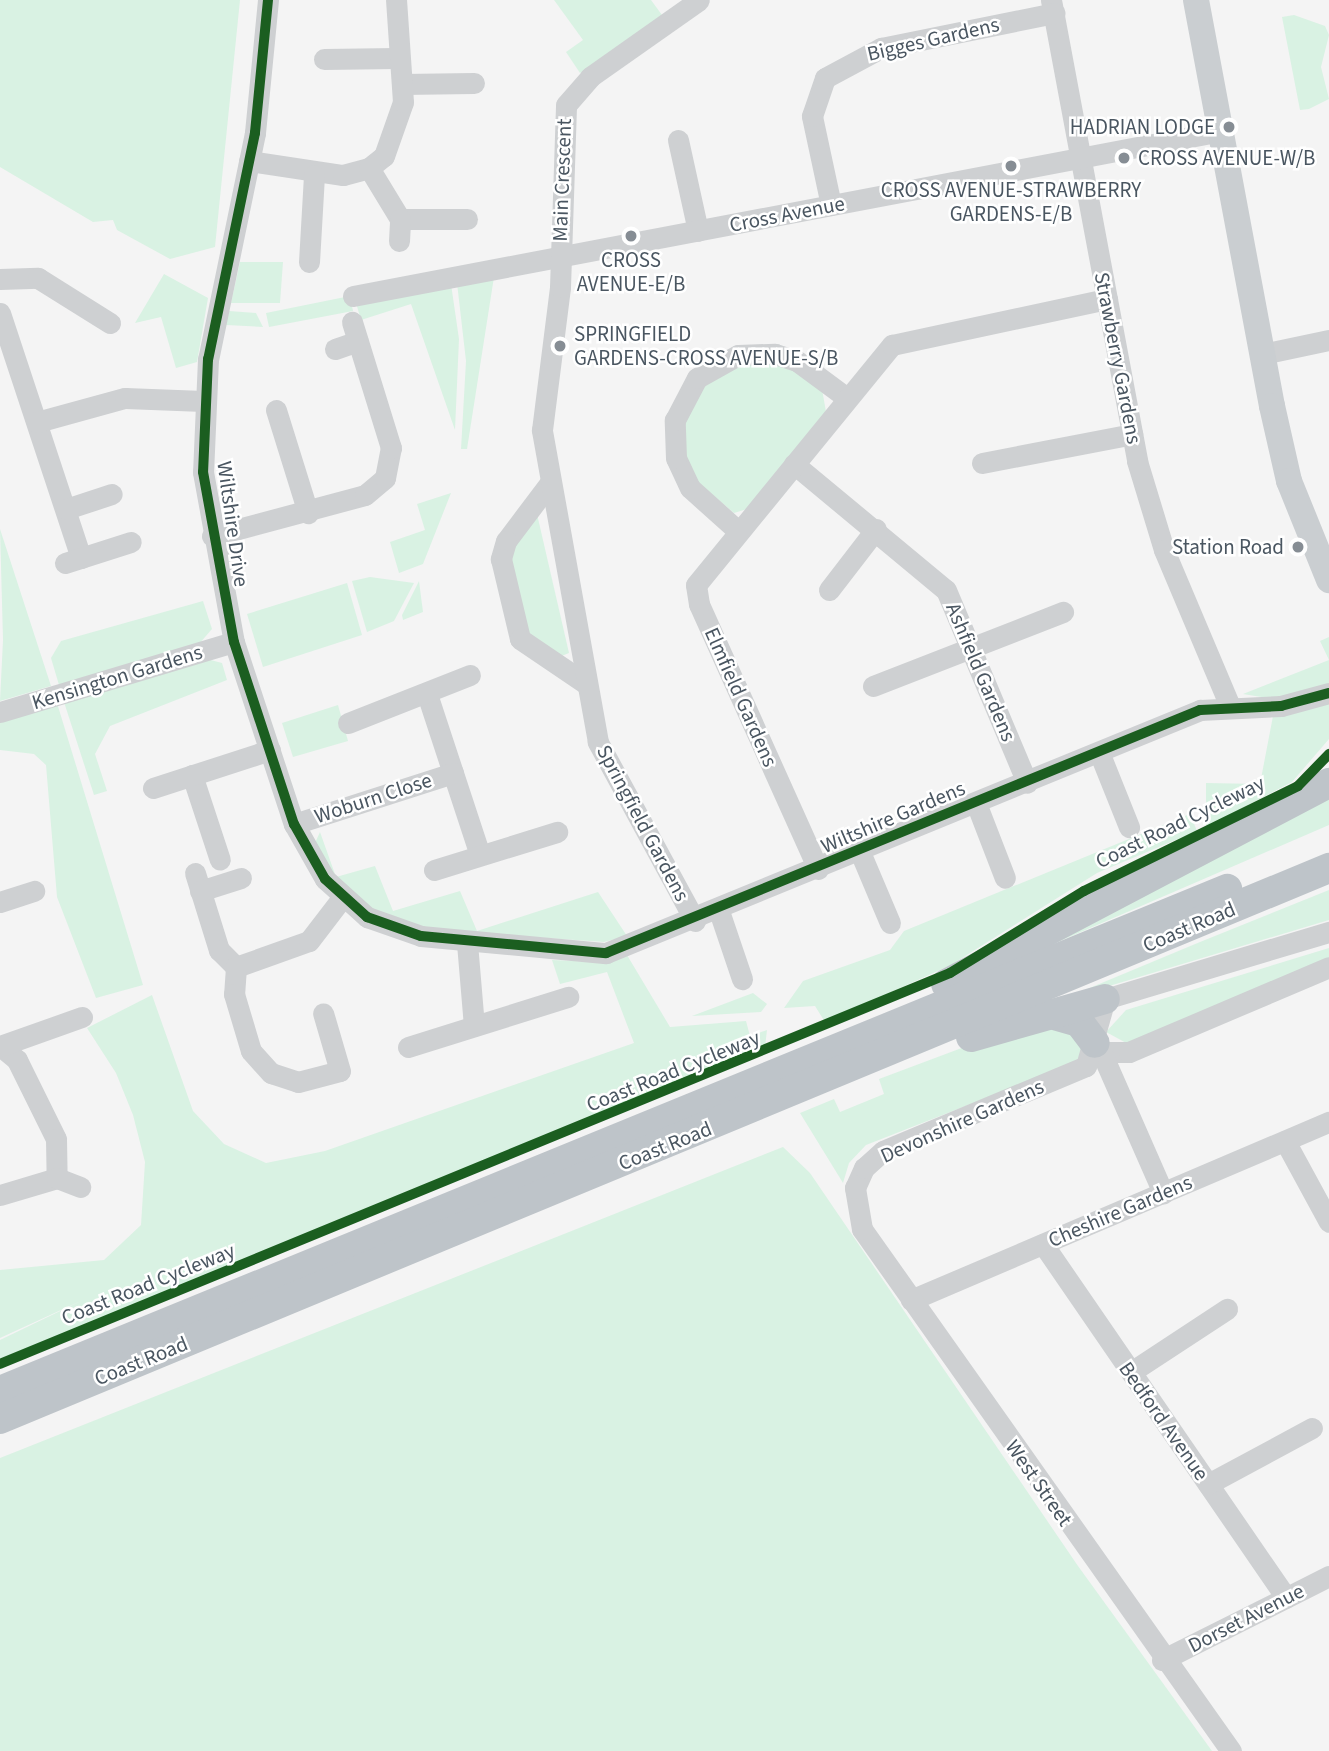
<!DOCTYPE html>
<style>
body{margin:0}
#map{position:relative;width:1329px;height:1751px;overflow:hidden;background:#f4f4f4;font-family:"Source Sans 3",sans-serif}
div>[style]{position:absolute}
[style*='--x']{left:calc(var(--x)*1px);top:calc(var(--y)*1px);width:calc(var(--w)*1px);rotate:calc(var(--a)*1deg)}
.green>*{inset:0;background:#d9f2e3}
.minor>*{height:21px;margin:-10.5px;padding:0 10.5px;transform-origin:10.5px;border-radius:10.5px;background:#ced0d2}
.major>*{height:26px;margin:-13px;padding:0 13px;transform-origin:13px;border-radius:13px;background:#caced1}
.highway>*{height:30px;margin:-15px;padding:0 15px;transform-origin:15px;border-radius:15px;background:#bec4c9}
.cycleway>*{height:10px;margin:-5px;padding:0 5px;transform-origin:5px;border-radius:5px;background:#1b5e20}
.dots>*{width:19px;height:19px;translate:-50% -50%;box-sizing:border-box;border:4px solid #fff;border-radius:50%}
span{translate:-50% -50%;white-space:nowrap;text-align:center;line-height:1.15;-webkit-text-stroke:5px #fff;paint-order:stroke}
.street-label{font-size:21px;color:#4a5661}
.poi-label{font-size:21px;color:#4a5661}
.right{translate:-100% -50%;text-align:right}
.left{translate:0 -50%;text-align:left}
</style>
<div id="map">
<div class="green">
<i style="clip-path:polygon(0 0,240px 0,215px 247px,170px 259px,117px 230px,113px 220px,93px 222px,0 167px)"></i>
<i style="clip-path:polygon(554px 0,651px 0,662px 15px,580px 73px,566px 52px,583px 40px)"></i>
<i style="clip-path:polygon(1294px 15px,1325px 26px,1329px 35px,1321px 67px,1329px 99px,1309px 109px,1300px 110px,1282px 17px)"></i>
<i style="clip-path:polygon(240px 262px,283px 262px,280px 303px,231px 303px)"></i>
<i style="clip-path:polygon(164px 274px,208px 298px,197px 362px,176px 368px,161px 317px,135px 323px)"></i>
<i style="clip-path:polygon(494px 277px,467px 449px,461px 449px,466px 361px,457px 283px)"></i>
<i style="clip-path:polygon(451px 284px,459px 339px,455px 430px,411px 304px,361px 320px,356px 303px)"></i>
<i style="clip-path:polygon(350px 296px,353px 311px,269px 327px,266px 313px)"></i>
<i style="clip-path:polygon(229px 311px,256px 313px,263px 327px,226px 325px)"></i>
<i style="clip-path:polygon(767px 360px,795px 369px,822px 389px,826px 412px,747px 509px,734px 513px,688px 474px,682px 429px,703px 382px,741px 363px)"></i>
<i style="clip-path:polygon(451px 493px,423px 564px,399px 573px,390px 542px,425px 530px,417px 504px)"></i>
<i style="clip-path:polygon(537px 514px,569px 653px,559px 657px,529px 637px,510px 569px,511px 550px)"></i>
<i style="clip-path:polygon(0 529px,51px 686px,0 701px,3px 640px)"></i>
<i style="clip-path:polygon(370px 577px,414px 583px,394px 621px,367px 632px,352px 581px)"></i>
<i style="clip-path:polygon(419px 581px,423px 612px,403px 620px,402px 615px)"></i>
<i style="clip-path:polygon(347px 583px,362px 635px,263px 667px,247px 614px)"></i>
<i style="clip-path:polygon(203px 601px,212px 629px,199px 644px,59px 685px,51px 658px,61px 641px)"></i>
<i style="clip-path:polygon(1329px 637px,1329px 684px,1274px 699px,1243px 694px,1329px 660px,1320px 641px)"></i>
<i style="clip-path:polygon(203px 658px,222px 663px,227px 680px,110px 726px,95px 754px,107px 791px,94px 795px,64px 702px)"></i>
<i style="clip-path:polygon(1329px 702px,1329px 739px,1292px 782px,1206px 827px,1206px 783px,1260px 784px,1273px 716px)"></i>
<i style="clip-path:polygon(57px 703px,143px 985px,96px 998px,57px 897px,46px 765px,34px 754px,0 750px,0 720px)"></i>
<i style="clip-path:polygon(338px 705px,348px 741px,293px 757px,282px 723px)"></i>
<i style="clip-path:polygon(1329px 793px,1329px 825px,1037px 951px)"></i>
<i style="clip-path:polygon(1190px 814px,1197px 831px,1097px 873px,951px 965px,825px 1022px,815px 1006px,784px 1008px,803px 981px,890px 950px,904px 931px)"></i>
<i style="clip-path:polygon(320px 832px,336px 877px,375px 866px,393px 911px,460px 891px,477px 931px,598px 892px,627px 936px,604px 942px,492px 934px,420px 927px,381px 914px,350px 895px,323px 862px,315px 843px)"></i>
<i style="clip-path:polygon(1329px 890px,1329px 920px,1056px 1002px,1200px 942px)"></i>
<i style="clip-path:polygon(1329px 948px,1329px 962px,1130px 1045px,1106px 1032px,1126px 1010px)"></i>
<i style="clip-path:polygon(627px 955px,670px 1027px,746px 1021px,750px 1036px,767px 1030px,765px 1047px,0 1359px,0 1340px,83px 1300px,0 1338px,0 1270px,104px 1260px,141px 1225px,145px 1162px,133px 1115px,116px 1073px,87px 1028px,152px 995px,193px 1111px,224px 1144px,266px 1163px,325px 1151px,634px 1043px,607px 972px,560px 984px,552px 960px,596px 962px)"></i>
<i style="clip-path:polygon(753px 993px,767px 1004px,761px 1012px,692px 1016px)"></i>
<i style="clip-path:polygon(1068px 1022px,1083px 1053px,1073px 1064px,866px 1145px,849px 1163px,843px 1183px,800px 1113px,834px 1099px,840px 1112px,884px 1094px,879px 1079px,983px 1040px)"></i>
<i style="clip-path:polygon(783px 1147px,810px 1173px,1078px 1566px,1212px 1751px,0 1751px,0 1458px)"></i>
</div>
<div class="minor">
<i style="--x:268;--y:0;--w:134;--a:95.6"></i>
<i style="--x:255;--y:133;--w:231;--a:101.7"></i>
<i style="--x:208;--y:359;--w:113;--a:92.5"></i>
<i style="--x:203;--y:472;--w:173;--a:79.7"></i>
<i style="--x:234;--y:642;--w:192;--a:71.8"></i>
<i style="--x:294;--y:824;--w:63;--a:60.6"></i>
<i style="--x:325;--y:879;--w:57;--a:42.1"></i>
<i style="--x:367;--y:917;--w:57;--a:19.4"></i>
<i style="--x:421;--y:936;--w:186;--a:5.3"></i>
<i style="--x:606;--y:953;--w:642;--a:-22.25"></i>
<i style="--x:1200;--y:710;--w:81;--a:-2.8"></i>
<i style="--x:1281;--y:706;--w:50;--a:-15.2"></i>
<i style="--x:1051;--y:0;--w:469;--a:79.4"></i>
<i style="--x:1137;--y:461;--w:93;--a:73.1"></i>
<i style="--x:1164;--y:550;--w:167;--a:67.1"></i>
<i style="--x:324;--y:59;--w:72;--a:-0.8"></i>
<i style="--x:402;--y:84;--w:72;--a:-0.8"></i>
<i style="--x:678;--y:140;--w:93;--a:77.6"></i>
<i style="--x:249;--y:161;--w:95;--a:8.5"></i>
<i style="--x:343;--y:175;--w:27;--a:-15"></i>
<i style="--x:369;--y:168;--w:19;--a:-39"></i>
<i style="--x:384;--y:156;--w:57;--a:-70.6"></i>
<i style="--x:403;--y:102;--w:102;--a:-93.9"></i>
<i style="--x:369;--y:168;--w:60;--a:58.7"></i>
<i style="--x:400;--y:219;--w:67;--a:0"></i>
<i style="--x:831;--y:205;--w:91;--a:-102.1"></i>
<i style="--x:812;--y:116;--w:40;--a:-71.1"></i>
<i style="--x:825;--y:78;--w:64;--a:-28.2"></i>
<i style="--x:881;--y:48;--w:177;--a:-11.4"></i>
<i style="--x:399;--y:241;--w:22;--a:-87"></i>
<i style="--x:309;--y:262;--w:87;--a:-86.7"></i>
<i style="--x:0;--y:279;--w:38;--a:-2"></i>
<i style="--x:38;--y:278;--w:85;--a:32"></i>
<i style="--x:353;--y:296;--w:884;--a:-10.76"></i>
<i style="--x:0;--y:313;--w:258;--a:71.7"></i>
<i style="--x:335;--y:349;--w:24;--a:-19"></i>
<i style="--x:1262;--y:354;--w:68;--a:-11.8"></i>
<i style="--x:276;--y:410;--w:108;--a:72.7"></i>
<i style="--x:37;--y:422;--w:91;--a:-15.3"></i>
<i style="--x:125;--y:398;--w:78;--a:2.2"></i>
<i style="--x:982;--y:463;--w:153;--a:-10.9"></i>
<i style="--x:794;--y:464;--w:197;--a:39.7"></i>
<i style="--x:946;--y:590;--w:209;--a:67.2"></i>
<i style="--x:549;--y:484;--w:71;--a:127"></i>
<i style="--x:506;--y:541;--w:19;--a:106"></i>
<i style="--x:501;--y:559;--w:82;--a:76.6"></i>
<i style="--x:520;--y:639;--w:78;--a:34.1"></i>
<i style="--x:66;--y:509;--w:48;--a:-18.1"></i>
<i style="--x:738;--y:531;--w:64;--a:-138.1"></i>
<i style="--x:690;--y:488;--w:33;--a:-115"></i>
<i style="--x:676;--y:458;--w:38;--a:-92"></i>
<i style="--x:675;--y:420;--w:47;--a:-62.4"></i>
<i style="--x:697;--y:378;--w:47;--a:-29.3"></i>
<i style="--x:738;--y:355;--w:37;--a:-2"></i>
<i style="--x:775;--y:354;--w:23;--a:18"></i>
<i style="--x:797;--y:361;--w:62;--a:36.5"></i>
<i style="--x:212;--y:536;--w:158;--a:-15"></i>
<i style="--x:365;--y:495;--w:26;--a:-40"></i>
<i style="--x:385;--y:478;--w:31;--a:-79"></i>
<i style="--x:391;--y:448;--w:132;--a:-107.2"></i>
<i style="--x:65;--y:563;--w:69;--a:-17.7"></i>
<i style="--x:829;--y:590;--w:77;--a:-52.4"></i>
<i style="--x:873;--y:686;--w:204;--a:-21.3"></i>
<i style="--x:427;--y:694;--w:169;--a:71.8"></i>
<i style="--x:0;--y:712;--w:244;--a:-16.7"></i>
<i style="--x:348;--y:723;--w:131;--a:-21.5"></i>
<i style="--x:1099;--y:752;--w:81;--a:68.2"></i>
<i style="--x:192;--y:775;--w:89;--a:71.8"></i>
<i style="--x:153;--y:788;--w:123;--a:-18"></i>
<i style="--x:976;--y:803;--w:80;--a:68.9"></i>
<i style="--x:294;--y:824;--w:167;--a:-17.8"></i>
<i style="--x:860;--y:852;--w:77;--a:67.1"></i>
<i style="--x:818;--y:869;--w:290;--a:-114.2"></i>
<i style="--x:699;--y:604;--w:19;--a:-99"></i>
<i style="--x:696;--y:585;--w:310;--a:-50.8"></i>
<i style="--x:892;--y:345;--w:220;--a:-12.1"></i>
<i style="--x:434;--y:870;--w:129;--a:-17.2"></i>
<i style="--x:195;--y:873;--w:81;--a:72.7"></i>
<i style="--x:219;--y:950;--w:24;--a:45"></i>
<i style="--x:236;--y:967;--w:77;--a:-19.6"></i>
<i style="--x:309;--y:941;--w:54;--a:-52.5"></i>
<i style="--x:200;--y:891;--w:43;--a:-17.6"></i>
<i style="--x:0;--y:902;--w:36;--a:-18"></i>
<i style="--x:719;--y:911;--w:72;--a:71.3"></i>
<i style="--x:695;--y:921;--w:204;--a:-118.5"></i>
<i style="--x:598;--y:742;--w:317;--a:-100.2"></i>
<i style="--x:542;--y:430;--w:144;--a:-82.8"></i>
<i style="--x:560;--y:287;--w:182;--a:-88.1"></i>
<i style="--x:566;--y:105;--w:37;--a:-49"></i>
<i style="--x:590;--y:77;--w:133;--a:-35.2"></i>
<i style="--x:467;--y:943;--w:83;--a:85.2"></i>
<i style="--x:236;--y:967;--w:27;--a:94"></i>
<i style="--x:234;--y:994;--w:59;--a:73.4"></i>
<i style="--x:251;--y:1051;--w:30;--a:48"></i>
<i style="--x:271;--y:1073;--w:28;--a:18"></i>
<i style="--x:298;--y:1082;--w:43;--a:-14.7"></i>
<i style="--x:340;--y:1071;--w:60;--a:-106.3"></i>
<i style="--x:0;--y:1046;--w:22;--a:39"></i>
<i style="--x:17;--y:1060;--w:88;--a:63.7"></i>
<i style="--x:56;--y:1139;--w:39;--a:89"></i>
<i style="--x:0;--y:1046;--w:87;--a:-19.5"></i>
<i style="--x:408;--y:1047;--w:168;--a:-17.4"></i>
<i style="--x:1093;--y:1052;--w:36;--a:0"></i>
<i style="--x:1129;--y:1052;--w:217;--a:-23"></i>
<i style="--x:1103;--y:1056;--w:150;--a:66.3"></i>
<i style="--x:1285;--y:1141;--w:92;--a:61.5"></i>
<i style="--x:0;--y:1195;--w:59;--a:-16.6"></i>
<i style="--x:57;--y:1178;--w:25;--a:21"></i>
<i style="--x:1043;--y:1244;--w:429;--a:55.5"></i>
<i style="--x:911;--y:1300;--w:454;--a:-23.1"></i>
<i style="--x:1131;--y:1372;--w:115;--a:-33.3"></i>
<i style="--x:1208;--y:1484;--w:118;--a:-28.3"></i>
<i style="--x:1162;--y:1660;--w:187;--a:-26.7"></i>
<i style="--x:1231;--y:1751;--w:639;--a:-125.26"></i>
<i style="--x:862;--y:1229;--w:42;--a:-99.7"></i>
<i style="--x:855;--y:1188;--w:22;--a:-66"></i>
<i style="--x:864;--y:1168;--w:25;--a:-42"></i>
<i style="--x:883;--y:1151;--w:220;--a:-22.7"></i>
<i style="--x:1086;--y:1066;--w:70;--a:-74.2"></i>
<i style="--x:1105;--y:999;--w:234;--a:-16.7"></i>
</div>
<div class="major">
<i style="--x:1196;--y:0;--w:413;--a:79.4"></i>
<i style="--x:1272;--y:406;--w:77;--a:77.2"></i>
<i style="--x:1289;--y:481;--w:107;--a:68"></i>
</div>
<div class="highway">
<i style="--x:946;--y:984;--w:433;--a:-27.7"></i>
<i style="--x:1051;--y:1014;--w:29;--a:16"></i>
<i style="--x:1079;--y:1022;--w:26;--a:53"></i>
<i style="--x:971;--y:1037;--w:139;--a:-15.8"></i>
<i style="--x:0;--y:1391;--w:1326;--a:-22.25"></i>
<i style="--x:0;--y:1419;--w:1439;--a:-22.52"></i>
</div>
<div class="cycleway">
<i style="--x:268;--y:0;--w:134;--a:95.6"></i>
<i style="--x:255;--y:133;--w:231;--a:101.7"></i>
<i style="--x:208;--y:359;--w:113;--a:92.5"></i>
<i style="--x:203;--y:472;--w:173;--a:79.7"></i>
<i style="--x:234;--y:642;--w:192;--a:71.8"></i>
<i style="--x:294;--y:824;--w:63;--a:60.6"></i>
<i style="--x:325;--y:879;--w:57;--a:42.1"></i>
<i style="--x:367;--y:917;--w:57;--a:19.4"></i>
<i style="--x:421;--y:936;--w:186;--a:5.3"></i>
<i style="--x:606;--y:953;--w:642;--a:-22.25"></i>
<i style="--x:1200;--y:710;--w:81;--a:-2.8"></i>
<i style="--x:1281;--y:706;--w:50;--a:-15.2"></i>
<i style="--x:0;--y:1364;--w:1027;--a:-22.37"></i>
<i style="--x:950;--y:973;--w:157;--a:-31.5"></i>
<i style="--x:1084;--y:891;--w:238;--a:-26.1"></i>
<i style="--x:1298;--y:786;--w:45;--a:-45.9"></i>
</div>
<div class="dots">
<i style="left:1229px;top:127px;background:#868d94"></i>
<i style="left:1124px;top:158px;background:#868d94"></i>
<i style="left:1011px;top:166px;background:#868d94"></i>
<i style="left:631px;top:236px;background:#868d94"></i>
<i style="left:560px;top:346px;background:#868d94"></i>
<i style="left:1298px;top:547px;background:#868d94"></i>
</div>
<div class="street-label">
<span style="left:933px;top:39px;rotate:-13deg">Bigges Gardens</span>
<span style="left:562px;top:180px;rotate:-88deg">Main Crescent</span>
<span style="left:787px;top:214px;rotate:-11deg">Cross Avenue</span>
<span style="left:1118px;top:358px;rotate:79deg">Strawberry Gardens</span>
<span style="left:233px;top:524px;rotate:82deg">Wiltshire Drive</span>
<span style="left:981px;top:672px;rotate:67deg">Ashfield Gardens</span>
<span style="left:117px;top:677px;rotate:-17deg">Kensington Gardens</span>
<span style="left:741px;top:697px;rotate:66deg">Elmfield Gardens</span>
<span style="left:373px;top:798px;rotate:-18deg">Woburn Close</span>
<span style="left:893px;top:817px;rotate:-23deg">Wiltshire Gardens</span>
<span style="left:1180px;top:822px;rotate:-26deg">Coast Road Cycleway</span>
<span style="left:643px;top:823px;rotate:62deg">Springfield Gardens</span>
<span style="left:1189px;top:927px;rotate:-23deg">Coast Road</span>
<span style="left:673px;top:1071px;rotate:-22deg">Coast Road Cycleway</span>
<span style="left:962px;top:1121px;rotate:-24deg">Devonshire Gardens</span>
<span style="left:665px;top:1146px;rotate:-22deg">Coast Road</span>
<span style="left:1120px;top:1211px;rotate:-23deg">Cheshire Gardens</span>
<span style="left:148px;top:1284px;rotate:-22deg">Coast Road Cycleway</span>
<span style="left:141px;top:1361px;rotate:-22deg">Coast Road</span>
<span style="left:1164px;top:1421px;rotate:55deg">Bedford Avenue</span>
<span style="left:1039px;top:1483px;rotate:55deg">West Street</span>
<span style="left:1246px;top:1618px;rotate:-27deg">Dorset Avenue</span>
</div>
<div class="poi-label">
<span class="right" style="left:1215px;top:127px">HADRIAN LODGE</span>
<span class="left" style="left:1138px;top:158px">CROSS AVENUE-W/B</span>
<span style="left:1011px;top:202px">CROSS AVENUE-STRAWBERRY<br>GARDENS-E/B</span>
<span style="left:631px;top:272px">CROSS<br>AVENUE-E/B</span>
<span class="left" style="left:574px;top:346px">SPRINGFIELD<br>GARDENS-CROSS AVENUE-S/B</span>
<span class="right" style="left:1284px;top:547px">Station Road</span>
</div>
</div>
